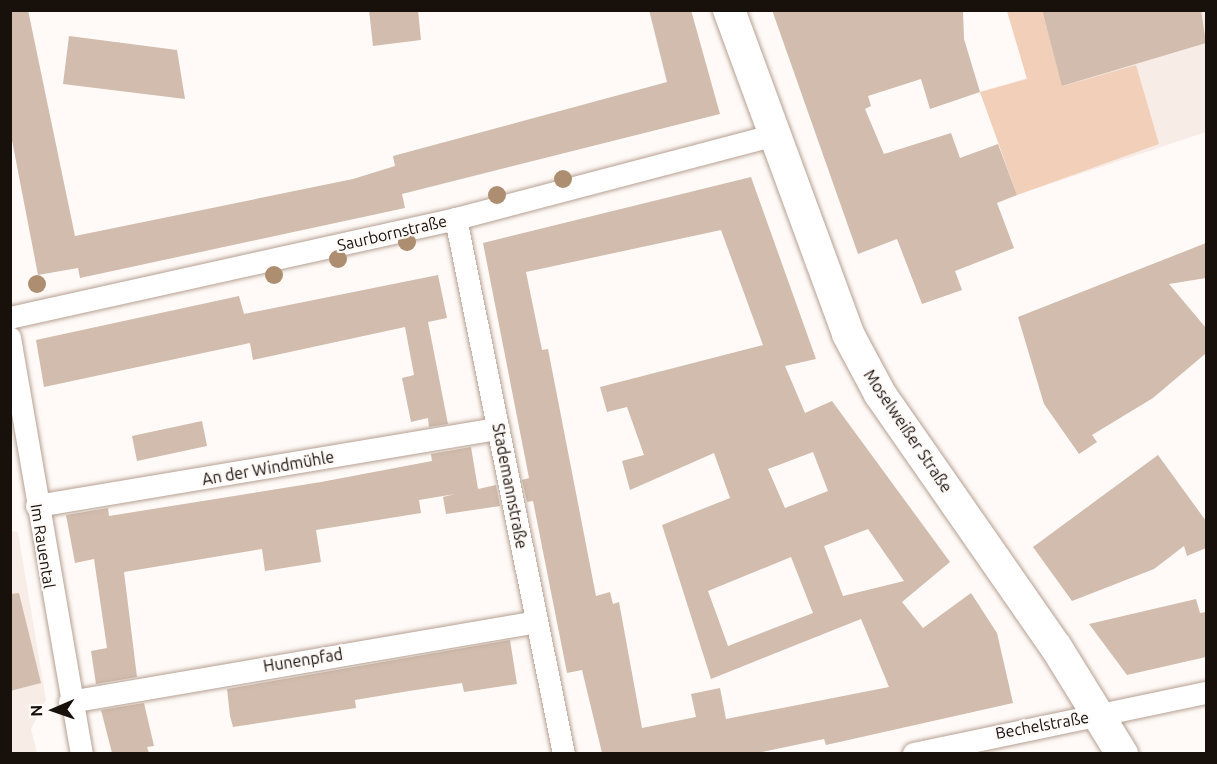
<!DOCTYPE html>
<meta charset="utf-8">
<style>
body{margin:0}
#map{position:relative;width:1217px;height:764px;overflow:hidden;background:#fffaf7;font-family:Ubuntu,sans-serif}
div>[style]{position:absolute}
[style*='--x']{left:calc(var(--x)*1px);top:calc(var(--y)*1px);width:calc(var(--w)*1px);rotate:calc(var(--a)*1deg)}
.built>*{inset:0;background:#f8ece6}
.green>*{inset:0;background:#f2cfb8}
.building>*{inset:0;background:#d1bcad}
.roads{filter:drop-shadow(0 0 2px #b5a092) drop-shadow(0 0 2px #b5a092)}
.street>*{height:22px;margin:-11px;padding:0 11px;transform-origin:11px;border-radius:11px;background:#fff}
.secondary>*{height:32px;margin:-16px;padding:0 16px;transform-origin:16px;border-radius:16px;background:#fff}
.trees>*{width:18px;height:18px;margin:-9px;border-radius:50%;background:#ae8e70}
span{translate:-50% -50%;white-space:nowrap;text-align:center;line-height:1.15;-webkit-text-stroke:4.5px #fffaf7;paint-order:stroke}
.street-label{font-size:16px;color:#17100b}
.frame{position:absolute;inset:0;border:12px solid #17100b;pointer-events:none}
.north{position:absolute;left:24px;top:680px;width:60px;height:60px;-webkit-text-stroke:4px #fffaf7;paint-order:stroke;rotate:268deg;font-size:16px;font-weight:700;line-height:24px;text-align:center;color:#17100b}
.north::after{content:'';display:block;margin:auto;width:21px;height:27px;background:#17100b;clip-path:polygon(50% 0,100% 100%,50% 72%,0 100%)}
</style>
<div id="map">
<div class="built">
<i style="clip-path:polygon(1007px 11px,1206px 11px,1206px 132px,1017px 195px,980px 92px,1027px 78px)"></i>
<i style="clip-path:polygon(11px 531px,18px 532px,46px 700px,31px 729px,37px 753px,11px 754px)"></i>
</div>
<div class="green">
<i style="clip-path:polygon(1007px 11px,1042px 11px,1063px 86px,1136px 65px,1159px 144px,1017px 195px,980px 92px,1027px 79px)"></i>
</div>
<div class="building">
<i style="clip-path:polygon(10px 10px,28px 10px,75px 236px,353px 179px,395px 166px,393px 156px,667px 82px,649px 10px,691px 10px,720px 114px,402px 194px,405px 208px,80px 278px,78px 268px,38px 275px,10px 130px)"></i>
<i style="clip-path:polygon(369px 10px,418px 10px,421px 40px,373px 46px)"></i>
<i style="clip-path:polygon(772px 10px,963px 10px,964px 39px,980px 92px,930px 109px,921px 79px,868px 96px,871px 106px,865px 109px,884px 154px,951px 133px,960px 158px,998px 144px,1017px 195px,997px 203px,1014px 248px,955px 271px,962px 290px,922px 304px,897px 239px,858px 254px)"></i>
<i style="clip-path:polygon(1042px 10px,1201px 10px,1206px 43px,1062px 86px)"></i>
<i style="clip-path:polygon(69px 36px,177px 50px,185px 99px,63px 84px)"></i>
<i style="clip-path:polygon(evenodd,751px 177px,816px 359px,785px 366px,805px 413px,832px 401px,950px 562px,902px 602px,923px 628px,971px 593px,997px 633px,1013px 703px,826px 745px,824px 739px,757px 753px,602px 753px,582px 670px,567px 673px,533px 501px,527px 502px,522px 480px,529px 478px,483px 243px,751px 177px,721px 230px,763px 345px,600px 387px,607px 412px,627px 407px,644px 455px,622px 461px,630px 490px,714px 453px,730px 498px,662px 525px,711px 679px,861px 619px,889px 687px,726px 719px,720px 688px,691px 694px,696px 717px,642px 728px,619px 602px,613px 604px,610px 592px,596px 596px,548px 349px,542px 350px,526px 272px,721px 230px,751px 177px,813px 452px,828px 491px,785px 508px,768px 469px,813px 452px,751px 177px,868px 529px,904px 581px,843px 596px,824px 546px,868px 529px,751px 177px,791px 557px,813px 613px,728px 646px,708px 591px,791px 557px)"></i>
<i style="clip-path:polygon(1206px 243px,1206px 278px,1169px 284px,1206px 328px,1205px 354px,1153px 398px,1092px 435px,1097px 442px,1079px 454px,1044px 404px,1018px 317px)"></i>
<i style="clip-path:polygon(438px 275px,447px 318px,428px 322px,448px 424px,429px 427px,428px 418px,411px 422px,402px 378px,414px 375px,405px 327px,253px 360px,250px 343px,44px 387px,36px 340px,239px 296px,244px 314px)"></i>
<i style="clip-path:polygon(202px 421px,207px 446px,137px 461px,132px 436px)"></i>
<i style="clip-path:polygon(471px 447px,478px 489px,496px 485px,500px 506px,446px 514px,443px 497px,455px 494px,419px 500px,421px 513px,316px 530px,321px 562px,265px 571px,262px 549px,124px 572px,137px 677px,96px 684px,91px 651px,107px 648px,94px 559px,75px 563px,66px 515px,108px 508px,109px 516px,321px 482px,432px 461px,431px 454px)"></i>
<i style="clip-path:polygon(1158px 455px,1206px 521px,1206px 548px,1187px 556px,1184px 546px,1154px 569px,1072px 601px,1033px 547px)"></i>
<i style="clip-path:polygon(19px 593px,41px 683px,10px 691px,10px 594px)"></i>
<i style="clip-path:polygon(1196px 599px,1200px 613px,1206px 612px,1206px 657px,1127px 675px,1089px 624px)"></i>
<i style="clip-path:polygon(510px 640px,517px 684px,464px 692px,462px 683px,409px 691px,355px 700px,356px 708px,233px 727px,230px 716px,227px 689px)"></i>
<i style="clip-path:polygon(144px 703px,154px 746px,147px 747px,149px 753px,112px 753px,101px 710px)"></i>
</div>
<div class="roads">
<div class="street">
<i style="--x:456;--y:219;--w:546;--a:78.59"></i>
<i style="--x:10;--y:318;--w:457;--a:-12.5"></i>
<i style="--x:456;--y:219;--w:327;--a:-14.7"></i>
<i style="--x:10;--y:338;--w:422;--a:80.2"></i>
<i style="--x:37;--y:506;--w:468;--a:-9.5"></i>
<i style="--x:70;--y:702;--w:473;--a:-9.7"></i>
<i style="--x:914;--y:754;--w:298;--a:-11.8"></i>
</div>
<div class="secondary">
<i style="--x:729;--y:10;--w:345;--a:69.8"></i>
<i style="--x:848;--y:334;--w:68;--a:61.9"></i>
<i style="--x:880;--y:394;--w:308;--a:55.2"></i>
<i style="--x:1056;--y:647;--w:126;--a:58.3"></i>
</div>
</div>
<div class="trees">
<i style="left:563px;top:179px"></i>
<i style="left:497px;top:195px"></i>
<i style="left:407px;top:242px"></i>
<i style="left:338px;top:259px"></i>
<i style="left:274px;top:275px"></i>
<i style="left:37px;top:284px"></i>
</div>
<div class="street-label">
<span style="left:392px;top:233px;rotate:-13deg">Saurbornstraße</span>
<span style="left:908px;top:431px;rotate:56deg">Moselweißer Straße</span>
<span style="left:268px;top:468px;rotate:-10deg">An der Windmühle</span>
<span style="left:510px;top:486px;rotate:79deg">Stademannstraße</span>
<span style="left:43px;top:546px;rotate:81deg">Im Rauental</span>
<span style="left:303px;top:660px;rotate:-9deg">Hunenpfad</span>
<span style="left:1042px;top:725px;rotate:-10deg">Bechelstraße</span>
</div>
<div class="frame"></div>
<div class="north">N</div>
</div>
